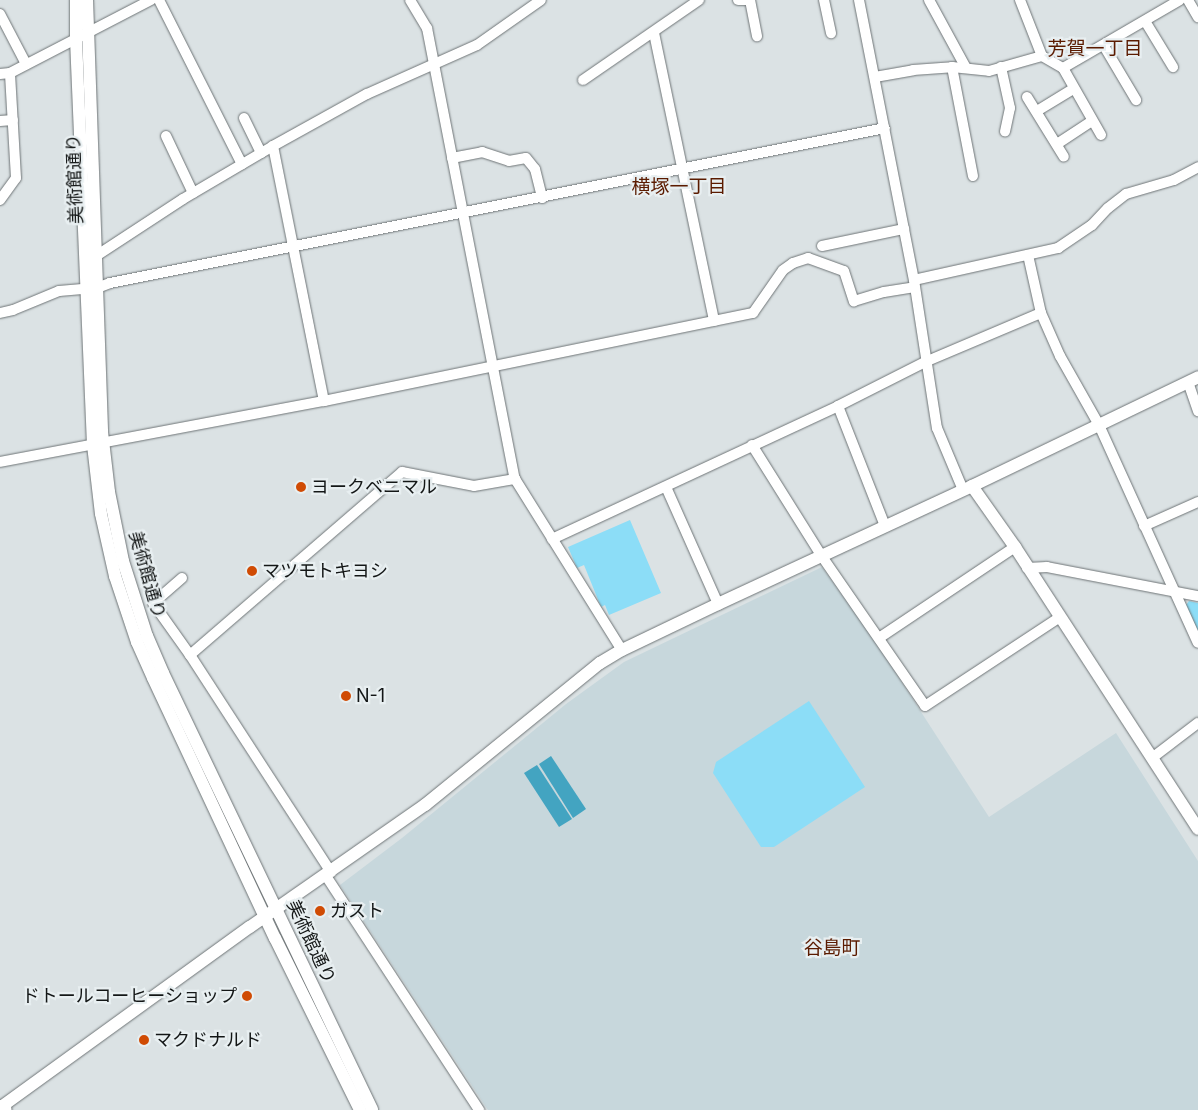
<!DOCTYPE html>
<meta charset="utf-8">
<style>
body{margin:0}
#map{position:relative;width:1198px;height:1110px;overflow:hidden;background:#dbe2e4;font-family:Inter,"Noto Sans JP",sans-serif}
div>[style]{position:absolute}
[style*='--x']{left:calc(var(--x)*1px);top:calc(var(--y)*1px);width:calc(var(--w)*1px);rotate:calc(var(--a)*1deg)}
.built>*{inset:0;background:#c7d7dc}
.green>*{inset:0;background:#8cddf7}
.water>*{inset:0;background:#43a4c1}
.roads{filter:drop-shadow(0 0 1px #6e7476) drop-shadow(0 0 1px #6e7476)}
.minor>*{height:10px;margin:-5px;padding:0 5px;transform-origin:5px;border-radius:5px;background:#fff}
.tertiary>*{height:12px;margin:-6px;padding:0 6px;transform-origin:6px;border-radius:6px;background:#fff}
.primary>*{height:16px;margin:-8px;padding:0 8px;transform-origin:8px;border-radius:8px;background:#fff}
.dots>*{width:14px;height:14px;translate:-50% -50%;box-sizing:border-box;border:2px solid #e8eff1;border-radius:50%}
span{translate:-50% -50%;white-space:nowrap;text-align:center;line-height:1.15;-webkit-text-stroke:4.5px #e8eff1;paint-order:stroke}
.street-label{font-size:18px;color:#131616}
.poi-label{font-size:18px;color:#131616}
.left{translate:0 -50%;text-align:left}
.right{translate:-100% -50%;text-align:right}
.neighbourhood-label{font-size:19px;color:#5b1b00}
</style>
<div id="map">
<div class="built">
<i style="clip-path:polygon(822px 567px,879px 647px,989px 817px,1116px 733px,1198px 861px,1198px 1110px,488px 1110px,340px 885px,402px 838px,566px 704px,624px 662px)"></i>
</div>
<div class="green">
<i style="clip-path:polygon(630px 520px,661px 593px,609px 615px,605px 605px,601px 607px,584px 565px,577px 568px,568px 547px)"></i>
<i style="clip-path:polygon(1189px 601px,1198px 603px,1198px 631px,1186px 605px)"></i>
<i style="clip-path:polygon(809px 701px,865px 787px,774px 847px,761px 847px,713px 773px,716px 762px)"></i>
</div>
<div class="water">
<i style="clip-path:polygon(551px 756px,586px 809px,573px 818px,539px 764px)"></i>
<i style="clip-path:polygon(537px 765px,572px 819px,559px 827px,524px 773px)"></i>
</div>
<div class="roads">
<div class="minor">
<i style="--x:159;--y:0;--w:184;--a:63.2"></i>
<i style="--x:410;--y:0;--w:33;--a:59"></i>
<i style="--x:427;--y:28;--w:460;--a:79"></i>
<i style="--x:515;--y:479;--w:202;--a:58"></i>
<i style="--x:738;--y:0;--w:12;--a:0"></i>
<i style="--x:750;--y:0;--w:37;--a:79"></i>
<i style="--x:824;--y:0;--w:34;--a:78"></i>
<i style="--x:859;--y:0;--w:285;--a:78.9"></i>
<i style="--x:914;--y:280;--w:150;--a:81.2"></i>
<i style="--x:937;--y:428;--w:67;--a:67.2"></i>
<i style="--x:929;--y:0;--w:77;--a:61.4"></i>
<i style="--x:1020;--y:0;--w:60;--a:68.6"></i>
<i style="--x:1042;--y:56;--w:24;--a:30"></i>
<i style="--x:1063;--y:68;--w:135;--a:-30.2"></i>
<i style="--x:1188;--y:0;--w:20;--a:60"></i>
<i style="--x:0;--y:14;--w:56;--a:62.5"></i>
<i style="--x:1145;--y:21;--w:54;--a:58.7"></i>
<i style="--x:654;--y:33;--w:294;--a:78.2"></i>
<i style="--x:1104;--y:46;--w:63;--a:59.3"></i>
<i style="--x:952;--y:67;--w:111;--a:79.1"></i>
<i style="--x:1001;--y:67;--w:42;--a:77.6"></i>
<i style="--x:1010;--y:108;--w:24;--a:102"></i>
<i style="--x:1063;--y:68;--w:77;--a:60.4"></i>
<i style="--x:0;--y:74;--w:10;--a:-6"></i>
<i style="--x:10;--y:73;--w:159;--a:-27.4"></i>
<i style="--x:875;--y:77;--w:39;--a:-10"></i>
<i style="--x:913;--y:70;--w:39;--a:-4"></i>
<i style="--x:952;--y:67;--w:37;--a:6"></i>
<i style="--x:989;--y:71;--w:55;--a:-15.8"></i>
<i style="--x:583;--y:80;--w:141;--a:-34.6"></i>
<i style="--x:1027;--y:97;--w:70;--a:58.3"></i>
<i style="--x:1037;--y:111;--w:42;--a:-31.4"></i>
<i style="--x:244;--y:118;--w:39;--a:64"></i>
<i style="--x:0;--y:121;--w:13;--a:-4"></i>
<i style="--x:166;--y:136;--w:63;--a:64.7"></i>
<i style="--x:1057;--y:144;--w:42;--a:-33.3"></i>
<i style="--x:273;--y:146;--w:260;--a:78.7"></i>
<i style="--x:452;--y:158;--w:31;--a:-11"></i>
<i style="--x:482;--y:152;--w:28;--a:18"></i>
<i style="--x:509;--y:161;--w:17;--a:-10"></i>
<i style="--x:526;--y:158;--w:14;--a:51"></i>
<i style="--x:535;--y:169;--w:30;--a:76"></i>
<i style="--x:0;--y:200;--w:27;--a:-54"></i>
<i style="--x:16;--y:178;--w:105;--a:-93.3"></i>
<i style="--x:822;--y:246;--w:84;--a:-11.7"></i>
<i style="--x:1028;--y:255;--w:59;--a:77.4"></i>
<i style="--x:1041;--y:313;--w:47;--a:66.2"></i>
<i style="--x:1060;--y:356;--w:79;--a:60.5"></i>
<i style="--x:1099;--y:425;--w:239;--a:65.6"></i>
<i style="--x:96;--y:256;--w:104;--a:-33.2"></i>
<i style="--x:183;--y:199;--w:104;--a:-30.5"></i>
<i style="--x:273;--y:146;--w:107;--a:-29"></i>
<i style="--x:367;--y:94;--w:120;--a:-24"></i>
<i style="--x:477;--y:45;--w:78;--a:-35.1"></i>
<i style="--x:914;--y:280;--w:148;--a:-12.5"></i>
<i style="--x:1058;--y:248;--w:41;--a:-34.1"></i>
<i style="--x:1092;--y:225;--w:23;--a:-47"></i>
<i style="--x:1108;--y:208;--w:23;--a:-38"></i>
<i style="--x:1126;--y:194;--w:50;--a:-16.3"></i>
<i style="--x:1174;--y:180;--w:27;--a:-28"></i>
<i style="--x:0;--y:313;--w:13;--a:-13"></i>
<i style="--x:13;--y:310;--w:50;--a:-22.4"></i>
<i style="--x:59;--y:291;--w:38;--a:-5"></i>
<i style="--x:97;--y:288;--w:14;--a:-21"></i>
<i style="--x:110;--y:283;--w:790;--a:-11.31"></i>
<i style="--x:1188;--y:382;--w:31;--a:71"></i>
<i style="--x:838;--y:406;--w:129;--a:68.6"></i>
<i style="--x:752;--y:445;--w:130;--a:57.9"></i>
<i style="--x:821;--y:555;--w:183;--a:55.4"></i>
<i style="--x:925;--y:706;--w:162;--a:-33.4"></i>
<i style="--x:0;--y:462;--w:330;--a:-10.7"></i>
<i style="--x:324;--y:401;--w:438;--a:-11.6"></i>
<i style="--x:753;--y:313;--w:52;--a:-55.1"></i>
<i style="--x:783;--y:270;--w:12;--a:-35"></i>
<i style="--x:793;--y:263;--w:16;--a:-18"></i>
<i style="--x:808;--y:258;--w:38;--a:20"></i>
<i style="--x:844;--y:271;--w:32;--a:72"></i>
<i style="--x:854;--y:301;--w:31;--a:-17"></i>
<i style="--x:884;--y:292;--w:31;--a:-9"></i>
<i style="--x:666;--y:487;--w:128;--a:66"></i>
<i style="--x:1144;--y:526;--w:59;--a:-24"></i>
<i style="--x:552;--y:539;--w:315;--a:-24.9"></i>
<i style="--x:838;--y:406;--w:97;--a:-26.8"></i>
<i style="--x:925;--y:362;--w:126;--a:-22.9"></i>
<i style="--x:1027;--y:568;--w:20;--a:-3"></i>
<i style="--x:1047;--y:567;--w:154;--a:10.9"></i>
<i style="--x:182;--y:578;--w:38;--a:139"></i>
<i style="--x:153;--y:603;--w:64;--a:54.6"></i>
<i style="--x:190;--y:655;--w:259;--a:57"></i>
<i style="--x:879;--y:638;--w:164;--a:-33.8"></i>
<i style="--x:190;--y:655;--w:280;--a:-40.8"></i>
<i style="--x:402;--y:472;--w:73;--a:11"></i>
<i style="--x:474;--y:486;--w:42;--a:-9.7"></i>
<i style="--x:1152;--y:758;--w:58;--a:-37.3"></i>
<i style="--x:326;--y:876;--w:280;--a:56.8"></i>
</div>
<div class="tertiary">
<i style="--x:76;--y:0;--w:39;--a:90"></i>
<i style="--x:76;--y:39;--w:406;--a:87.6"></i>
<i style="--x:93;--y:445;--w:69;--a:83.4"></i>
<i style="--x:101;--y:514;--w:64;--a:77.3"></i>
<i style="--x:115;--y:576;--w:70;--a:71.6"></i>
<i style="--x:137;--y:642;--w:39;--a:66"></i>
<i style="--x:153;--y:678;--w:287;--a:64.9"></i>
<i style="--x:275;--y:938;--w:192;--a:63.7"></i>
<i style="--x:87;--y:0;--w:432;--a:88"></i>
<i style="--x:102;--y:432;--w:60;--a:83.3"></i>
<i style="--x:109;--y:492;--w:70;--a:78.5"></i>
<i style="--x:123;--y:561;--w:79;--a:72.3"></i>
<i style="--x:147;--y:636;--w:40;--a:66.6"></i>
<i style="--x:163;--y:673;--w:484;--a:64.4"></i>
<i style="--x:972;--y:486;--w:75;--a:54.8"></i>
<i style="--x:1015;--y:547;--w:336;--a:57"></i>
<i style="--x:1;--y:1107;--w:307;--a:-35.9"></i>
<i style="--x:250;--y:927;--w:213;--a:-34.9"></i>
<i style="--x:425;--y:805;--w:225;--a:-39.1"></i>
<i style="--x:600;--y:663;--w:26;--a:-31"></i>
<i style="--x:622;--y:650;--w:106;--a:-25.6"></i>
<i style="--x:718;--y:604;--w:280;--a:-24.9"></i>
<i style="--x:972;--y:486;--w:251;--a:-25.7"></i>
</div>
<div class="primary">
<i style="--x:0;--y:1108;--w:4;--a:27"></i>
</div>
</div>
<div class="dots">
<i style="left:301px;top:487px;background:#d04b04"></i>
<i style="left:252px;top:571px;background:#d04b04"></i>
<i style="left:346px;top:696px;background:#d04b04"></i>
<i style="left:320px;top:911px;background:#d04b04"></i>
<i style="left:247px;top:996px;background:#d04b04"></i>
<i style="left:144px;top:1040px;background:#d04b04"></i>
</div>
<div class="street-label">
<span style="left:75px;top:179px;rotate:-92deg">美術館通り</span>
<span style="left:147px;top:575px;rotate:74deg">美術館通り</span>
<span style="left:311px;top:942px;rotate:65deg">美術館通り</span>
</div>
<div class="poi-label">
<span class="left" style="left:311px;top:487px">ヨークベニマル</span>
<span class="left" style="left:262px;top:571px">マツモトキヨシ</span>
<span class="left" style="left:356px;top:696px">N-1</span>
<span class="left" style="left:330px;top:911px">ガスト</span>
<span class="right" style="left:237px;top:996px">ドトールコーヒーショップ</span>
<span class="left" style="left:154px;top:1040px">マクドナルド</span>
</div>
<div class="neighbourhood-label">
<span style="left:1095px;top:49px">芳賀一丁目</span>
<span style="left:679px;top:187px">横塚一丁目</span>
<span style="left:832px;top:948px">谷島町</span>
</div>
</div>
